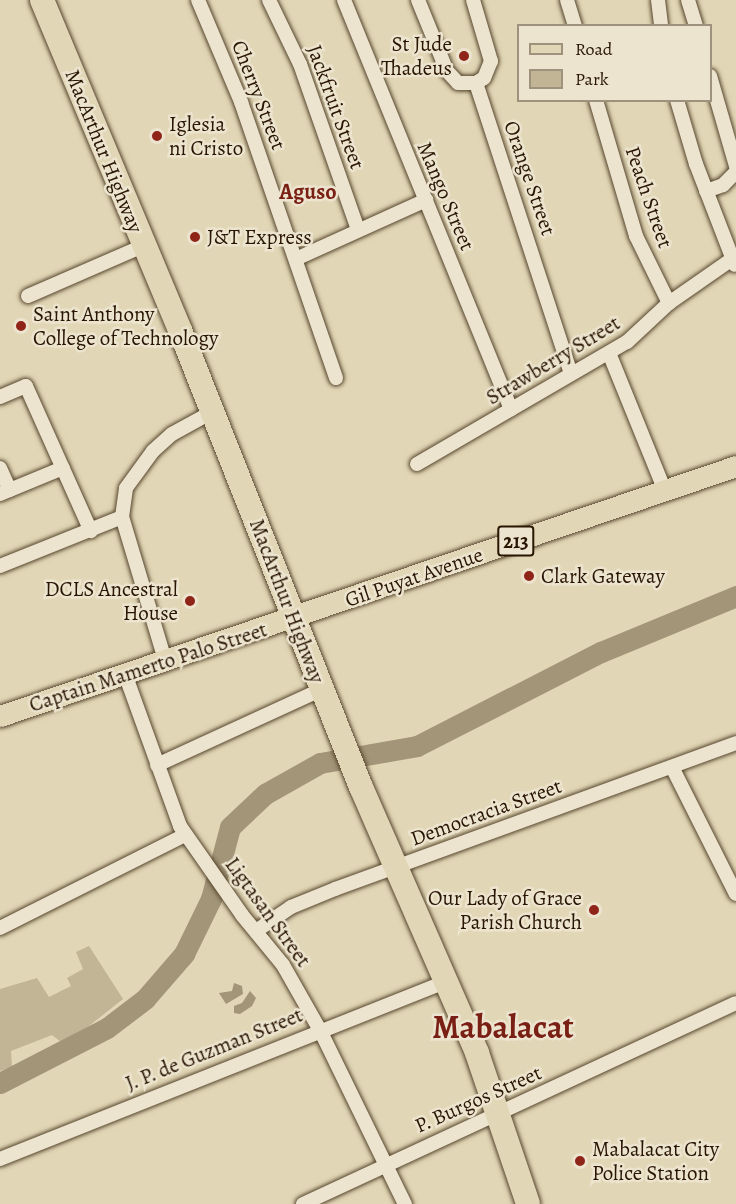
<!DOCTYPE html>
<style>
body{margin:0}
#map{position:relative;width:736px;height:1204px;overflow:hidden;background:#e1d6b5;font-family:Alegreya,serif}
div>[style]{position:absolute}
[style*='--x']{left:calc(var(--x)*1px);top:calc(var(--y)*1px);width:calc(var(--w)*1px);rotate:calc(var(--a)*1deg)}
.green>*{inset:0;background:#c2b596}
.water>*{inset:0;background:#a29578}
.river>*{height:21px;margin:-10.5px;padding:0 10.5px;transform-origin:10.5px;border-radius:10.5px;background:#a29578}
.roads{filter:drop-shadow(0 0 2px #57462e) drop-shadow(0 0 2px #57462e)}
.street>*{height:14px;margin:-7px;padding:0 7px;transform-origin:7px;border-radius:7px;background:#ece4cf}
.primary>*{height:21px;margin:-10.5px;padding:0 10.5px;transform-origin:10.5px;border-radius:10.5px;background:#e1d6b5}
.highway>*{height:24px;margin:-12px;padding:0 12px;transform-origin:12px;border-radius:12px;background:#e1d6b5}
.dots>*{width:16px;height:16px;translate:-50% -50%;box-sizing:border-box;border:3px solid #ece4cf;border-radius:50%}
span{translate:-50% -50%;white-space:nowrap;text-align:center;line-height:1.15;-webkit-text-stroke:5px #ece4cf;paint-order:stroke}
.shield-label span{padding:2px 4px;background:#ece4cf;border:2px solid;border-radius:4px;-webkit-text-stroke-width:0}
.shield-label{font-size:20px;color:#291601;font-weight:700}
.poi-label{font-size:21px;color:#291601}
.right{translate:-100% -50%;text-align:right}
.left{translate:0 -50%;text-align:left}
.street-label{font-size:21px;color:#291601}
.neighbourhood-label{font-size:22px;color:#7a1f14;font-weight:700}
.town-label{font-size:33px;color:#7a1f14;font-weight:700}
.legend{position:absolute;left:517px;top:24px;width:195px;height:78px;box-sizing:border-box;background:#ece4cf;border:2px solid #9e927d;margin:0;padding:8px 10px;list-style:none;font-size:18px;color:#291601}
.legend li{display:flex;align-items:center;gap:12px;height:30px}
.legend b{width:30px;border:2px solid #9e927d}
</style>
<div id="map">
<div class="green">
<i style="clip-path:polygon(89px 946px,123px 999px,65px 1045px,52px 1035px,11px 1051px,12px 1067px,0 1071px,0 989px,37px 978px,49px 997px,71px 986px,67px 978px,83px 969px,76px 952px)"></i>
</div>
<div class="water">
<i style="clip-path:polygon(234px 983px,242px 986px,243px 994px,226px 1004px,219px 993px,232px 991px)"></i>
<i style="clip-path:polygon(250px 991px,256px 998px,252px 1006px,240px 1014px,234px 1013px,234px 1006px,242px 1003px)"></i>
</div>
<div class="river">
<i style="--x:0;--y:1083;--w:120;--a:-27.2"></i>
<i style="--x:107;--y:1028;--w:48;--a:-37.3"></i>
<i style="--x:145;--y:999;--w:60;--a:-49.1"></i>
<i style="--x:184;--y:954;--w:61;--a:-63.9"></i>
<i style="--x:211;--y:899;--w:74;--a:-75.2"></i>
<i style="--x:230;--y:827;--w:48;--a:-43.3"></i>
<i style="--x:265;--y:794;--w:63;--a:-29.4"></i>
<i style="--x:320;--y:763;--w:98;--a:-9.9"></i>
<i style="--x:417;--y:746;--w:207;--a:-27.1"></i>
<i style="--x:601;--y:652;--w:146;--a:-22.5"></i>
</div>
<div class="roads">
<div class="street">
<i style="--x:198;--y:0;--w:111;--a:67.1"></i>
<i style="--x:241;--y:102;--w:292;--a:71"></i>
<i style="--x:269;--y:0;--w:71;--a:64.2"></i>
<i style="--x:300;--y:64;--w:176;--a:70.7"></i>
<i style="--x:344;--y:0;--w:442;--a:67.8"></i>
<i style="--x:418;--y:0;--w:77;--a:67.8"></i>
<i style="--x:447;--y:71;--w:16;--a:47"></i>
<i style="--x:458;--y:83;--w:18;--a:0"></i>
<i style="--x:473;--y:0;--w:64;--a:73.6"></i>
<i style="--x:491;--y:61;--w:18;--a:112"></i>
<i style="--x:484;--y:78;--w:9;--a:148"></i>
<i style="--x:567;--y:0;--w:27;--a:73"></i>
<i style="--x:658;--y:0;--w:26;--a:83"></i>
<i style="--x:688;--y:0;--w:27;--a:73"></i>
<i style="--x:710;--y:76;--w:94;--a:73.9"></i>
<i style="--x:476;--y:83;--w:306;--a:71.9"></i>
<i style="--x:596;--y:100;--w:142;--a:73.6"></i>
<i style="--x:636;--y:236;--w:75;--a:63.8"></i>
<i style="--x:677;--y:100;--w:67;--a:73.5"></i>
<i style="--x:696;--y:164;--w:108;--a:68.9"></i>
<i style="--x:706;--y:191;--w:18;--a:-19"></i>
<i style="--x:723;--y:185;--w:18;--a:-45"></i>
<i style="--x:298;--y:258;--w:141;--a:-24.4"></i>
<i style="--x:28;--y:296;--w:125;--a:-23.5"></i>
<i style="--x:609;--y:353;--w:149;--a:67.9"></i>
<i style="--x:0;--y:397;--w:28;--a:-23"></i>
<i style="--x:26;--y:386;--w:159;--a:65.9"></i>
<i style="--x:417;--y:464;--w:243;--a:-30.2"></i>
<i style="--x:627;--y:342;--w:57;--a:-42.9"></i>
<i style="--x:669;--y:303;--w:77;--a:-34.9"></i>
<i style="--x:0;--y:468;--w:24;--a:66"></i>
<i style="--x:0;--y:494;--w:68;--a:-22.4"></i>
<i style="--x:0;--y:566;--w:131;--a:-21.9"></i>
<i style="--x:165;--y:660;--w:149;--a:-106.7"></i>
<i style="--x:122;--y:517;--w:29;--a:-82"></i>
<i style="--x:126;--y:488;--w:46;--a:-53.9"></i>
<i style="--x:153;--y:451;--w:25;--a:-42"></i>
<i style="--x:172;--y:434;--w:46;--a:-28.8"></i>
<i style="--x:125;--y:674;--w:162;--a:70.1"></i>
<i style="--x:180;--y:826;--w:108;--a:55.1"></i>
<i style="--x:242;--y:915;--w:65;--a:50.6"></i>
<i style="--x:283;--y:965;--w:75;--a:60.4"></i>
<i style="--x:320;--y:1030;--w:194;--a:64"></i>
<i style="--x:157;--y:765;--w:182;--a:-24.7"></i>
<i style="--x:672;--y:767;--w:142;--a:63.3"></i>
<i style="--x:0;--y:928;--w:207;--a:-26.7"></i>
<i style="--x:256;--y:931;--w:42;--a:-34.4"></i>
<i style="--x:291;--y:907;--w:48;--a:-22.2"></i>
<i style="--x:335;--y:889;--w:427;--a:-20"></i>
<i style="--x:0;--y:1159;--w:479;--a:-21.7"></i>
<i style="--x:303;--y:1204;--w:477;--a:-24.9"></i>
</div>
<div class="primary">
<i style="--x:0;--y:716;--w:777;--a:-18.76"></i>
</div>
<div class="highway">
<i style="--x:42;--y:0;--w:358;--a:67.3"></i>
<i style="--x:180;--y:330;--w:492;--a:68.4"></i>
<i style="--x:361;--y:787;--w:290;--a:66.4"></i>
<i style="--x:477;--y:1053;--w:159;--a:71.3"></i>
</div>
</div>
<div class="dots">
<i style="left:464px;top:56px;background:#8f2418"></i>
<i style="left:157px;top:136px;background:#8f2418"></i>
<i style="left:195px;top:237px;background:#8f2418"></i>
<i style="left:21px;top:326px;background:#8f2418"></i>
<i style="left:529px;top:576px;background:#8f2418"></i>
<i style="left:190px;top:601px;background:#8f2418"></i>
<i style="left:594px;top:910px;background:#8f2418"></i>
<i style="left:580px;top:1161px;background:#8f2418"></i>
</div>
<div class="shield-label">
<span style="left:516px;top:541px">213</span>
</div>
<div class="poi-label">
<span class="right" style="left:452px;top:56px">St Jude<br>Thadeus</span>
<span class="left" style="left:169px;top:136px">Iglesia<br>ni Cristo</span>
<span class="left" style="left:207px;top:237px">J&amp;T Express</span>
<span class="left" style="left:33px;top:326px">Saint Anthony<br>College of Technology</span>
<span class="left" style="left:541px;top:576px">Clark Gateway</span>
<span class="right" style="left:178px;top:601px">DCLS Ancestral<br>House</span>
<span class="right" style="left:582px;top:910px">Our Lady of Grace<br>Parish Church</span>
<span class="left" style="left:592px;top:1161px">Mabalacat City<br>Police Station</span>
</div>
<div class="street-label">
<span style="left:259px;top:95px;rotate:69deg">Cherry Street</span>
<span style="left:336px;top:107px;rotate:70deg">Jackfruit Street</span>
<span style="left:104px;top:151px;rotate:68deg">MacArthur Highway</span>
<span style="left:530px;top:178px;rotate:71deg">Orange Street</span>
<span style="left:446px;top:196px;rotate:67deg">Mango Street</span>
<span style="left:649px;top:197px;rotate:71deg">Peach Street</span>
<span style="left:553px;top:360px;rotate:-31deg">Strawberry Street</span>
<span style="left:414px;top:577px;rotate:-19deg">Gil Puyat Avenue</span>
<span style="left:287px;top:601px;rotate:69deg">MacArthur Highway</span>
<span style="left:148px;top:667px;rotate:-18deg">Captain Mamerto Palo Street</span>
<span style="left:486px;top:812px;rotate:-20deg">Democracia Street</span>
<span style="left:268px;top:912px;rotate:54deg">Ligtasan Street</span>
<span style="left:214px;top:1049px;rotate:-22deg">J. P. de Guzman Street</span>
<span style="left:478px;top:1099px;rotate:-24deg">P. Burgos Street</span>
</div>
<div class="neighbourhood-label">
<span style="left:308px;top:193px">Aguso</span>
</div>
<div class="town-label">
<span style="left:503px;top:1027px">Mabalacat</span>
</div>
<ul class="legend">
<li><b style="height:8px;background:#e1d6b5"></b>Road</li>
<li><b style="height:16px;background:#c2b596"></b>Park</li>
</ul>
</div>
